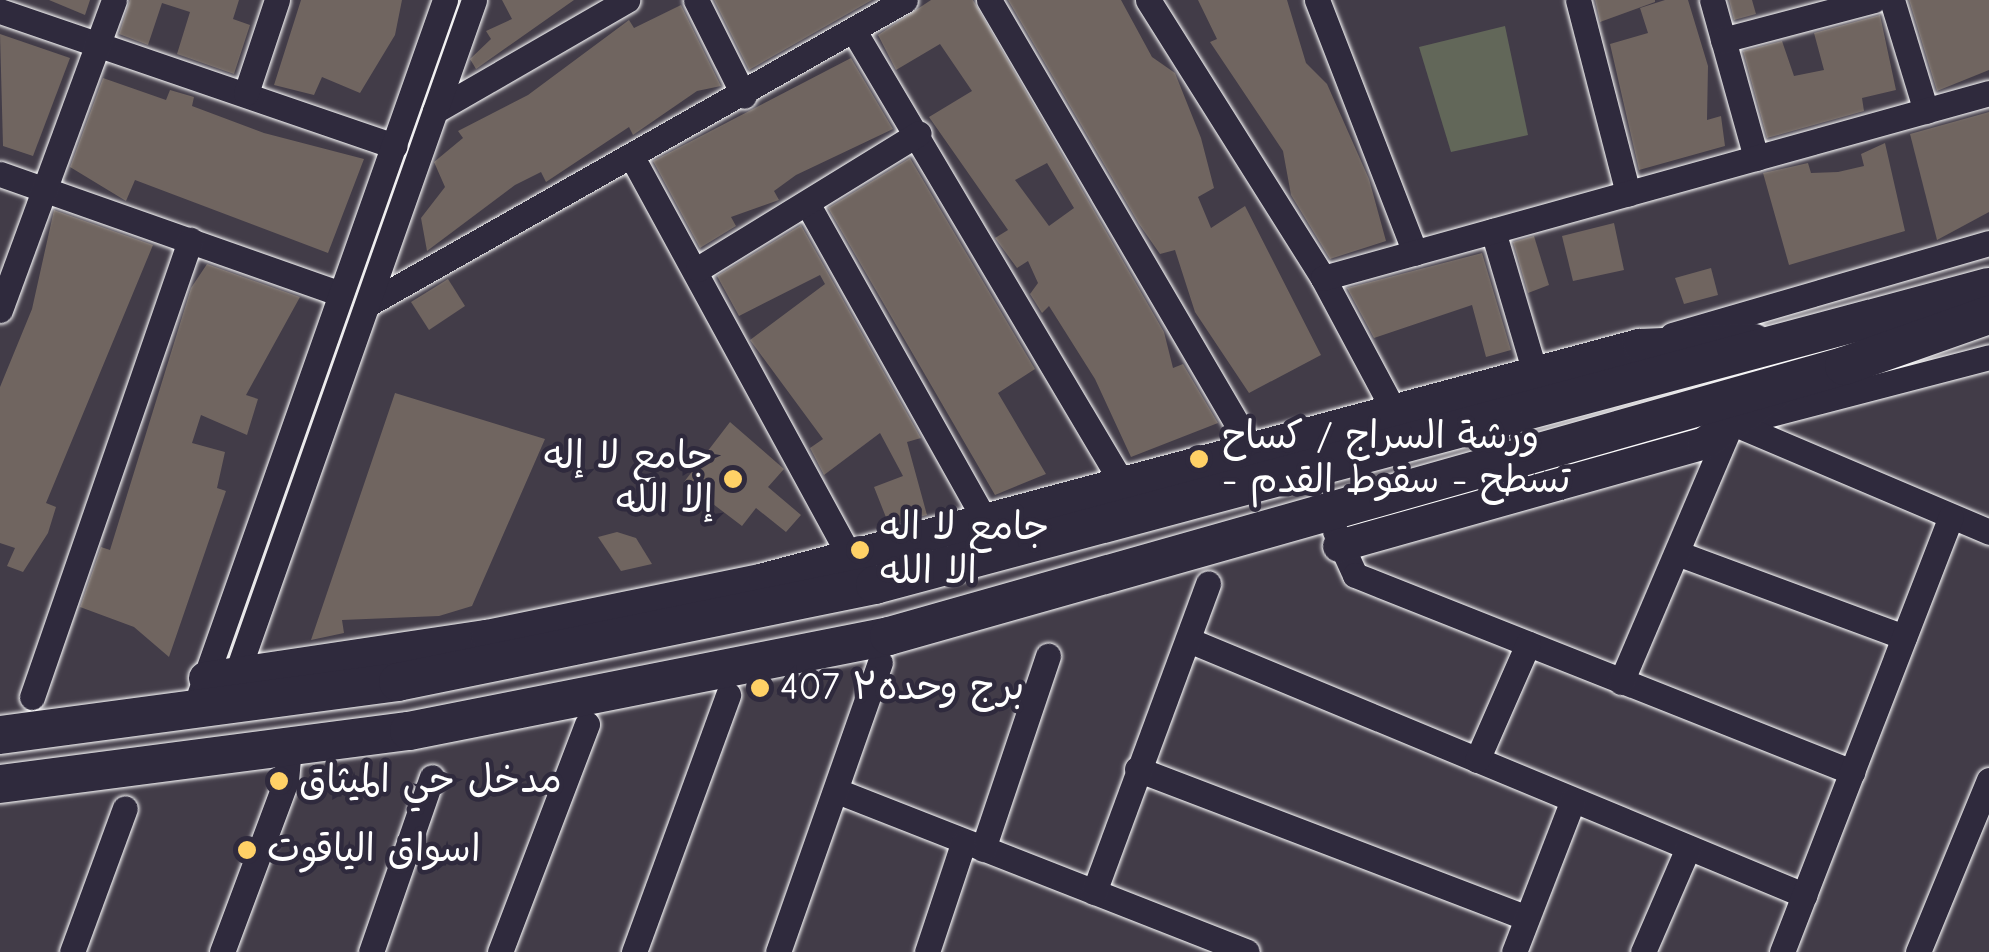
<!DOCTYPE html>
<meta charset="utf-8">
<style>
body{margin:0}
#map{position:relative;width:1989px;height:952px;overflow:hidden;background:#423c48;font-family:"Comic Neue","Playpen Sans Arabic",sans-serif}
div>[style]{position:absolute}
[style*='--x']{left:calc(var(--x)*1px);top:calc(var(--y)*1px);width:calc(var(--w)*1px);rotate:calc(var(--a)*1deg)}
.green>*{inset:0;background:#626759}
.building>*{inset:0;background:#706560}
.roads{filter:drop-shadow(0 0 2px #fff) drop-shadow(0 0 2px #fff)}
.minor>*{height:25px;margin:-12.5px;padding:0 12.5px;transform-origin:12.5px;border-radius:12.5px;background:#2f2a3d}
.major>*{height:32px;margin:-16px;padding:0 16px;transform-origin:16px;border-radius:16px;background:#2f2a3d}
.highway>*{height:38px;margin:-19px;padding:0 19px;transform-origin:19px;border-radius:19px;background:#2f2a3d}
.dots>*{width:28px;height:28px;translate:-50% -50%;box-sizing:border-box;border:5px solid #2f2a3d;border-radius:50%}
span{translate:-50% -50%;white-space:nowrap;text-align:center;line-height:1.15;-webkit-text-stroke:9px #2f2a3d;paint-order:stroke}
.poi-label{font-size:38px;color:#fff}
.left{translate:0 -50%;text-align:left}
.right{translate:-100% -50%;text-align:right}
</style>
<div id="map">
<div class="green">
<i style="clip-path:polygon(1505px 26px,1528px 135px,1451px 152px,1419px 47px)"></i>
</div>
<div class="building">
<i style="clip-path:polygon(49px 0,90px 0,85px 15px)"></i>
<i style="clip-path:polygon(130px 0,239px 0,233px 19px,250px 25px,234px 74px,177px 54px,190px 12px,162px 3px,148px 45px,119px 34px)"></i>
<i style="clip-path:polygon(301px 0,402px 0,395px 35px,360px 93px,322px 77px,314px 95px,274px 85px)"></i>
<i style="clip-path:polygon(502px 0,574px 0,476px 69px,470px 59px,491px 39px,486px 31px,512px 19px)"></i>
<i style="clip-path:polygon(714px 0,872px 0,749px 70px)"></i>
<i style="clip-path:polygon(evenodd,931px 0,973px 0,1164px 332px,1173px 368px,1183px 364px,1218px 423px,1131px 457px,1095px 379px,1049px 306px,1042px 313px,1030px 294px,1038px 283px,1028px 261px,1017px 268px,995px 238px,1008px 230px,929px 117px,972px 91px,940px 44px,896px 70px,878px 35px,931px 0,1047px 163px,1074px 208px,1049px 226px,1015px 180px,1047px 163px)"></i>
<i style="clip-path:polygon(1008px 0,1121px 0,1152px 57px,1175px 73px,1201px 138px,1214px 188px,1198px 197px,1211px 228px,1245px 206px,1321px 355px,1249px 393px,1195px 312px,1175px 250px,1160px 254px,1139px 224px)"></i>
<i style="clip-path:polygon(1198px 0,1287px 0,1306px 63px,1327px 84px,1369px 179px,1386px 241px,1330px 259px,1291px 195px,1283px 151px,1210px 42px,1217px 39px)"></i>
<i style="clip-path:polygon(1595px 0,1655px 0,1655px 2px,1600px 22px)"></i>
<i style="clip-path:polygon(1665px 0,1688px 0,1708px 66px,1707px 120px,1721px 116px,1725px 146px,1639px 170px,1610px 44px,1648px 33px,1640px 8px)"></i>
<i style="clip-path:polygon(1729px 0,1752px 0,1756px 14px,1734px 20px)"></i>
<i style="clip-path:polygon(1909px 0,1989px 0,1989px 70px,1937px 91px)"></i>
<i style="clip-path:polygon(681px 5px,721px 86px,697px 91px,633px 135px,629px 127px,546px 182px,541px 172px,515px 185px,427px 251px,421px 218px,445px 187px,434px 162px,463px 138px,458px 131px,528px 95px,629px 20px,634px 28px)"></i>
<i style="clip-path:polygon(1880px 15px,1896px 90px,1862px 98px,1864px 111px,1767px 138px,1743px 51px,1782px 41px,1794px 76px,1824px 70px,1814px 33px)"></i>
<i style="clip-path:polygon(0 34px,70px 58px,33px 156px,3px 146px)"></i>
<i style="clip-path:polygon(851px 58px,893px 129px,796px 175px,774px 191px,779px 200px,731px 217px,736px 226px,700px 248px,653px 161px)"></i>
<i style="clip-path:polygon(103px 78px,166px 100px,170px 90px,194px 97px,192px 106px,264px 133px,364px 159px,328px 253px,135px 180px,126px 201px,70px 167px)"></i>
<i style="clip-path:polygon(1989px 112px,1989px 212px,1937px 240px,1910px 134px)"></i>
<i style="clip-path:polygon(1885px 143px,1905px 231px,1789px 265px,1763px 173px,1808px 163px,1811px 173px,1838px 172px,1864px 166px,1861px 154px)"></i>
<i style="clip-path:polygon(910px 158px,1035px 369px,998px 393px,1046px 474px,995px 495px,828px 208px)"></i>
<i style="clip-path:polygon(54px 210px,153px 245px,46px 503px,56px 507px,48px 533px,23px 572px,7px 566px,15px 548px,0 543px,0 387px,32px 309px)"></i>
<i style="clip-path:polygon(1614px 223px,1624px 270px,1573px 281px,1562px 236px)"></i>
<i style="clip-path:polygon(801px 225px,921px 438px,907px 442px,927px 515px,889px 525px,874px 487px,903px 476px,880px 433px,824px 475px,810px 448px,823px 439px,750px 340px,825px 284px,820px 275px,739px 316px,717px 276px)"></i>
<i style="clip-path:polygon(1534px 236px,1549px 285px,1528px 293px,1513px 242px)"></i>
<i style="clip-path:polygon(1482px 253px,1511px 350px,1486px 357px,1472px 305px,1374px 338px,1347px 288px)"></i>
<i style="clip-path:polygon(207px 264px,300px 297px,246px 395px,258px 399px,247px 435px,201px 415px,192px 443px,225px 452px,217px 488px,226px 491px,169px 657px,134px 627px,80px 607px,101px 547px,110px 550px,191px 288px)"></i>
<i style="clip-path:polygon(1711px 268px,1718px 295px,1684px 304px,1675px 278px)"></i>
<i style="clip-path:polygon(448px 279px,465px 306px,429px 330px,411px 302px)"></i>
<i style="clip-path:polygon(395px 393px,545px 439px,472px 606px,439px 616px,342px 620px,344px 633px,311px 640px)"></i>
<i style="clip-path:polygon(730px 422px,784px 469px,768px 487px,801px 515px,786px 532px,756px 508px,742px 526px,684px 482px)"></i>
<i style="clip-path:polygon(617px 532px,636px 538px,652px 564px,621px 571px,598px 537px)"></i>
</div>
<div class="roads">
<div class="minor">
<i style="--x:696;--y:0;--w:107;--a:63.4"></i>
<i style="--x:989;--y:0;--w:523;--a:59.66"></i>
<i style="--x:1148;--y:0;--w:328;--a:57.8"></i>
<i style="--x:1323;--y:278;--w:151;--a:61.9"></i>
<i style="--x:1317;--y:0;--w:271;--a:68.8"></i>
<i style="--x:1578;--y:0;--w:200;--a:75.5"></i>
<i style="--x:1712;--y:0;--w:164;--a:74.4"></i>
<i style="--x:1892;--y:0;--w:116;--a:73"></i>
<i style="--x:0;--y:11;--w:417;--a:18.9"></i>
<i style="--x:854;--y:31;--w:531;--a:59.33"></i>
<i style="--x:1723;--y:40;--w:156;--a:-14.8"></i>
<i style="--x:246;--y:93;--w:98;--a:-71.6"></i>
<i style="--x:435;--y:111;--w:222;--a:-30"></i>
<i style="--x:632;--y:157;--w:457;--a:61.4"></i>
<i style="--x:0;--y:174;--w:361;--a:19.4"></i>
<i style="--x:807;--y:203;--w:369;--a:60.7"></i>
<i style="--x:1493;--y:231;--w:148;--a:73.5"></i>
<i style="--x:698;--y:269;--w:259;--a:-31.6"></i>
<i style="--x:1323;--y:278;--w:691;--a:-15.52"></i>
<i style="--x:368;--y:304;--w:617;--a:-29.51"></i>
<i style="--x:0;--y:310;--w:330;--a:-69.8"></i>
<i style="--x:1672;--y:335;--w:330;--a:-16.2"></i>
<i style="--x:1744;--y:421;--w:253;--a:-14.6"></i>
<i style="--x:1735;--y:424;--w:276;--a:23"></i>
<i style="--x:1335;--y:531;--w:48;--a:65.6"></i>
<i style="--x:1355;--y:575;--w:535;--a:21.62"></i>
<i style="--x:1677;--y:553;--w:242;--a:20.3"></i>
<i style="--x:1191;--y:641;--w:664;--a:22.51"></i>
<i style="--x:1621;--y:682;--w:277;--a:-66.9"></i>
<i style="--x:232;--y:687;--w:728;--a:-70.59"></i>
<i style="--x:200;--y:693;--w:735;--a:-70.53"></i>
<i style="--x:32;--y:697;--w:484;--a:-70.9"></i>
<i style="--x:1477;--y:760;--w:127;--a:-66.3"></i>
<i style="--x:1137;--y:769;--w:417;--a:20.9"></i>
<i style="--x:837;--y:791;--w:440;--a:21.4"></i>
<i style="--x:983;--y:849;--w:204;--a:-71.4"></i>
<i style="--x:1094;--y:892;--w:329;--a:-69.7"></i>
<i style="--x:72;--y:952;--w:153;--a:-69.8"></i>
<i style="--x:222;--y:952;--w:183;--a:-69.5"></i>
<i style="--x:286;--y:781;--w:32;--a:-85"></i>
<i style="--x:371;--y:952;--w:185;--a:-70.8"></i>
<i style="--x:500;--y:952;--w:244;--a:-69.1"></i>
<i style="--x:634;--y:952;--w:274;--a:-69.9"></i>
<i style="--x:778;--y:952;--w:307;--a:-70.6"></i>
<i style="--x:927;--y:952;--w:114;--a:-71.6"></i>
<i style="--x:1514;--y:952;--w:163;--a:-68.8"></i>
<i style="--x:1643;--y:952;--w:113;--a:-66.6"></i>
<i style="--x:1782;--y:952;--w:467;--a:-68.8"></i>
<i style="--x:1918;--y:952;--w:186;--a:-67.6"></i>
</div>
<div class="major">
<i style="--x:1339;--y:546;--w:378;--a:-15.7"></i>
<i style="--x:1703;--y:444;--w:97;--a:-35.3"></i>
<i style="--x:205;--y:678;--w:285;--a:-8.5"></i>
<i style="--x:487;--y:636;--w:283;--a:-11.6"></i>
<i style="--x:764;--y:579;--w:906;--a:-14.97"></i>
<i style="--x:1639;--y:345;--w:116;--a:-2.5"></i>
</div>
<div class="highway">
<i style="--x:0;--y:735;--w:402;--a:-7.6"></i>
<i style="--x:398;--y:682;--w:487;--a:-11.5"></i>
<i style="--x:875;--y:585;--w:1153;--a:-14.98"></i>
<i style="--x:0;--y:784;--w:412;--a:-7.4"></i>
<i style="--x:409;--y:731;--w:489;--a:-11.2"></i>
<i style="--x:889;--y:636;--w:992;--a:-15.79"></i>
<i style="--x:1844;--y:366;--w:154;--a:-19.4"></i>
</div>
</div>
<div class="dots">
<i style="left:1199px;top:459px;background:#ffd166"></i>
<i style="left:733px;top:479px;background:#ffd166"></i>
<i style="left:860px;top:550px;background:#ffd166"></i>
<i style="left:760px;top:688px;background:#ffd166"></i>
<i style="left:279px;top:781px;background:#ffd166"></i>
<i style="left:247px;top:850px;background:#ffd166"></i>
</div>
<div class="poi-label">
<span class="left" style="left:1222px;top:459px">ورشة السراج / كساح<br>- تسطح - سقوط القدم</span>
<span class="right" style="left:713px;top:479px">جامع لا إله<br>إلا الله</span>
<span class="left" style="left:880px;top:550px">جامع لا اله<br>الا الله</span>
<span class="left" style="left:780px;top:688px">برج وحده٣ 407</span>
<span class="left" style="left:299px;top:781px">مدخل حي الميثاق</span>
<span class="left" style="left:267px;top:850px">اسواق الياقوت</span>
</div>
</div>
